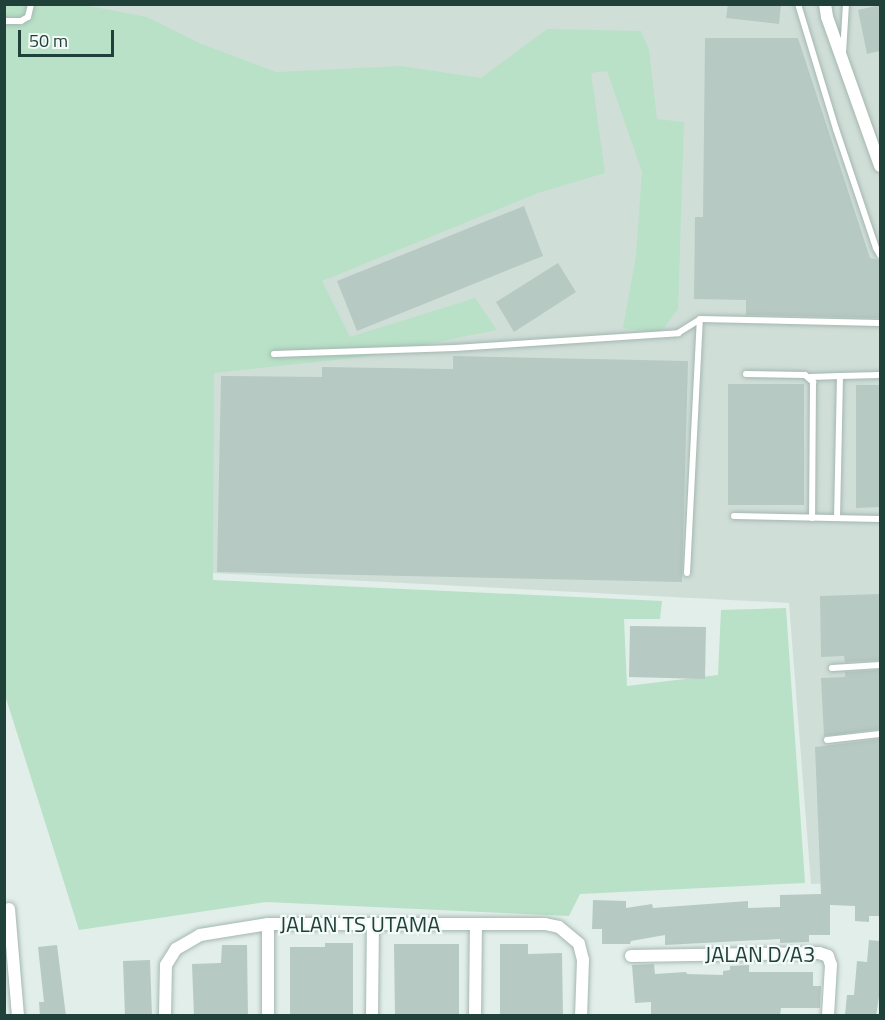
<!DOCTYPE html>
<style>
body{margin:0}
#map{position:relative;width:885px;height:1020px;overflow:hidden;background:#e2eee9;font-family:"Titillium Web",sans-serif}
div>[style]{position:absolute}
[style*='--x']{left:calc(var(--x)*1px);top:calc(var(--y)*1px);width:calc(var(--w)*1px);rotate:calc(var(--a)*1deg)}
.built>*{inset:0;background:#d0ded8}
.green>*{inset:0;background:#b8e1c7}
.building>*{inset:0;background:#b7c9c3}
.roads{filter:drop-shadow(0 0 2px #a4b7b1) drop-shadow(0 0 2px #a4b7b1)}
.lane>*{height:6px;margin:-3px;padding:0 3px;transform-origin:3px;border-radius:3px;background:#fff}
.street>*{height:12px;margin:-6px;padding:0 6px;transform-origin:6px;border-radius:6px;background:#fff}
span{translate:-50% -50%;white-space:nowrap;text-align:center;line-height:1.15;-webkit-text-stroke:4.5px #f3faf7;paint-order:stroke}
.street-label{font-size:22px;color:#20413a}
.frame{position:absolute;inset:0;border:6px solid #20413a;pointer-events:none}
.scale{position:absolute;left:18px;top:30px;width:96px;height:27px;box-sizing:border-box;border:3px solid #20413a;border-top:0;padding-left:8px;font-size:18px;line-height:21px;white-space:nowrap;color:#20413a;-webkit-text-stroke:4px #f3faf7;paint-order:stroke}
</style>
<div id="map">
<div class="built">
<i style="clip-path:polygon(5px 4px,880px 5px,880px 881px,811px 884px,789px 603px,172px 571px,168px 28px,5px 25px)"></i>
</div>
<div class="green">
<i style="clip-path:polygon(4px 5px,84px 5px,147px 17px,199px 43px,276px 72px,401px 66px,481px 78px,547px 29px,641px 31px,649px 50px,657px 119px,684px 122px,678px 309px,660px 333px,623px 328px,636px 255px,642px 172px,607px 71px,591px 73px,605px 173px,538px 193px,322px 281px,350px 337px,475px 298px,497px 330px,363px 357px,214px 373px,213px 580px,662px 601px,660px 619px,624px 619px,627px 686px,718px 675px,721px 610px,786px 608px,805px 883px,580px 894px,569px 916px,266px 902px,79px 930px,5px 695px)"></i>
</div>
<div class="building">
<i style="clip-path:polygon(728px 4px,781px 4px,779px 24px,726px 18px)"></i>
<i style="clip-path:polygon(880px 5px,880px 51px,867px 54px,858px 10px)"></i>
<i style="clip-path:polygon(705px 38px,798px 38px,870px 258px,879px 260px,880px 318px,746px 315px,746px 300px,694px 299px,695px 217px,703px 217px)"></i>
<i style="clip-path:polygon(524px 206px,543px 256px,357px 331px,337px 281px)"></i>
<i style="clip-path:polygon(558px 263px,576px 292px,514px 332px,496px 302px)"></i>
<i style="clip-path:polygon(453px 356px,688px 361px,682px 582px,217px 572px,221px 376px,322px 377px,322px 367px,453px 369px)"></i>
<i style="clip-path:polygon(728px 384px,804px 384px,804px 505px,728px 505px)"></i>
<i style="clip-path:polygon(856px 385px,880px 385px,880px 507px,856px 508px)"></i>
<i style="clip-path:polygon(880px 594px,880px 660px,845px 662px,844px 656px,821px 657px,820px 596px)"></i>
<i style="clip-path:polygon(630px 626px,706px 627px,705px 679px,629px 677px)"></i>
<i style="clip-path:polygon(880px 670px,880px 729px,824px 736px,821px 678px,845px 677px,845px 672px)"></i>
<i style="clip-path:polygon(880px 739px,880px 916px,869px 916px,869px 922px,855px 921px,855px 906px,830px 905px,830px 935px,809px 935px,809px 942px,780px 943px,780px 939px,665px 945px,665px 935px,631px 941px,630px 944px,602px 944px,602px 929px,592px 929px,593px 900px,626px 901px,626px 908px,652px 904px,653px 908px,748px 901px,748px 908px,780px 907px,780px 895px,821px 894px,815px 747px)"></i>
<i style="clip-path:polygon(869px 940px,880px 941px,880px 990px,876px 1016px,845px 1015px,847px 995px,854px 995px,857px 961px,867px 962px)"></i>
<i style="clip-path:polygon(325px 943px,353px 943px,353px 1016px,290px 1016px,290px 947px,325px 947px)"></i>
<i style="clip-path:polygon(394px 944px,459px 944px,459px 1016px,395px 1016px)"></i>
<i style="clip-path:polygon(500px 944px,528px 944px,528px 954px,562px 953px,563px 1016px,500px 1016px)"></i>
<i style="clip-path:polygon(57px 945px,66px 1016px,40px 1016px,39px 1002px,44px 1002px,38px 947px)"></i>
<i style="clip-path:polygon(222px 945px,247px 945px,248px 1016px,194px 1016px,192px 964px,221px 963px)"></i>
<i style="clip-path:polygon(150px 960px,152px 1016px,125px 1016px,123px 961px)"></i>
<i style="clip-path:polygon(654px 964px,655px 974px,686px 972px,687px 974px,723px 975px,723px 971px,730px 970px,730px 966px,749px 965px,749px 972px,813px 972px,813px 986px,821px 986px,820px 1008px,781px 1008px,780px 1016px,651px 1016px,651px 1002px,635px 1003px,632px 965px)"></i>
</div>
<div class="roads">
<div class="lane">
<i style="--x:798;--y:4;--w:131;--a:73.1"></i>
<i style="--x:836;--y:129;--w:126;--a:71.4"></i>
<i style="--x:876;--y:248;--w:8;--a:60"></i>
<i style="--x:4;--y:21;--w:17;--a:0"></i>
<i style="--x:21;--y:21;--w:8;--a:-30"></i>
<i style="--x:28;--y:17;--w:13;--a:-77"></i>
<i style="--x:843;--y:53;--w:49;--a:-86.5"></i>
<i style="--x:274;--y:354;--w:181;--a:-1.9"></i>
<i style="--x:455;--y:348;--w:224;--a:-3.8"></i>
<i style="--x:678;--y:333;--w:26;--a:-32"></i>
<i style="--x:700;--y:319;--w:180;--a:1.3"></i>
<i style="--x:746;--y:374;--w:59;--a:1"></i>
<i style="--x:805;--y:375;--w:11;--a:41"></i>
<i style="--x:813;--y:382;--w:136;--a:90.4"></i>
<i style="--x:840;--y:376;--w:40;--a:-1.4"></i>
<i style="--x:810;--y:377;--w:30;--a:-2"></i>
<i style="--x:840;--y:376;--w:142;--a:91.2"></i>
<i style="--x:734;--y:516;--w:146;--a:1.2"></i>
<i style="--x:687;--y:573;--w:254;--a:-87.1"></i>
<i style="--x:832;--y:668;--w:48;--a:-3.6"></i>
<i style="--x:827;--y:740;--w:53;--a:-6.5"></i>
</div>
<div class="street">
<i style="--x:825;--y:4;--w:13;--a:81"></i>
<i style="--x:827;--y:17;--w:158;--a:70.4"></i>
<i style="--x:9;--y:909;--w:107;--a:85.2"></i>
<i style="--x:268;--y:924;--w:92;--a:90"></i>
<i style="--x:631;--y:956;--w:188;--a:-0.9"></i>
<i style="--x:819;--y:953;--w:9;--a:18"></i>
<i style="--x:828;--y:956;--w:9;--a:72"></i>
<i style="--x:831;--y:965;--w:51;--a:93.4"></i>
<i style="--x:165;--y:1016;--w:51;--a:-88.9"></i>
<i style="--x:166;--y:965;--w:19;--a:-58"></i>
<i style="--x:176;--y:949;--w:28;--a:-30"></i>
<i style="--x:200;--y:935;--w:69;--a:-9.2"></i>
<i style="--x:268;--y:924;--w:277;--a:0"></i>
<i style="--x:545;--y:924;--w:14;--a:12"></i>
<i style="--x:559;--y:927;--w:26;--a:40"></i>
<i style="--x:579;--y:944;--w:16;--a:76"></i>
<i style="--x:583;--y:960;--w:56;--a:92"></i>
<i style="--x:372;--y:1016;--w:92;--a:-89.4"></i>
<i style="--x:475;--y:1016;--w:91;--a:-89.4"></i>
</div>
</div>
<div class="street-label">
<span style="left:360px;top:925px">JALAN TS UTAMA</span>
<span style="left:760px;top:955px">JALAN D/A3</span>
</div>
<div class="frame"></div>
<div class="scale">50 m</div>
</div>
